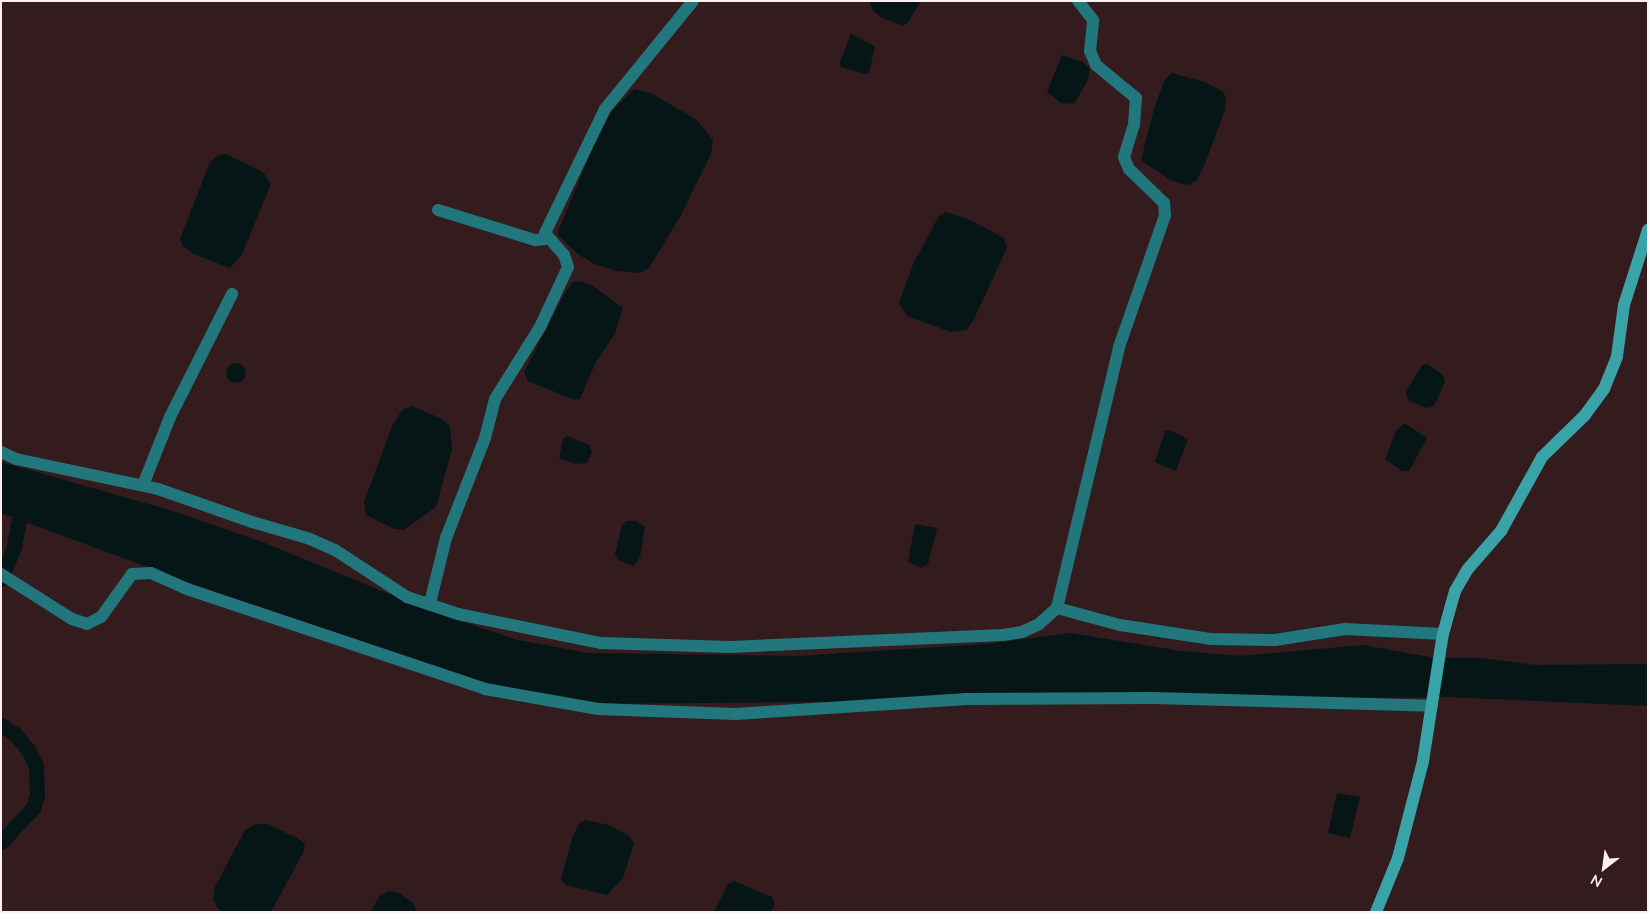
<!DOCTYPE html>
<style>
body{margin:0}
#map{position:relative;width:1649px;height:913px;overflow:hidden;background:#341b1d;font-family:Mulish,sans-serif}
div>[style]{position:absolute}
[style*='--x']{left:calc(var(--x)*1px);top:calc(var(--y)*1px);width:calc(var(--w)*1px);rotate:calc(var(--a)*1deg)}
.water>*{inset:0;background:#061617}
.round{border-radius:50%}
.canal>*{height:15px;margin:-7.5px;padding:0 7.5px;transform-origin:7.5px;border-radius:7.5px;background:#061617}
.street>*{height:12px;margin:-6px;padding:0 6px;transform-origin:6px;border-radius:6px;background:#21777b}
.secondary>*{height:12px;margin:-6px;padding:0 6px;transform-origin:6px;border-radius:6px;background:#39a3a8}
span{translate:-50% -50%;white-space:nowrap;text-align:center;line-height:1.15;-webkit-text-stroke:4.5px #341b1d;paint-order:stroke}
.frame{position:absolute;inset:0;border:2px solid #fef0f0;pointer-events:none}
.north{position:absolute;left:1579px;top:843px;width:50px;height:50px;-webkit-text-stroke:4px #341b1d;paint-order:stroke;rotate:210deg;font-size:14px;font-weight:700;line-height:20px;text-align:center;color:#fef0f0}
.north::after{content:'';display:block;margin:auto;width:18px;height:22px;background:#fef0f0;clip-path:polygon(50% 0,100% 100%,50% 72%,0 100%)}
</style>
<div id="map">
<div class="water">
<i style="clip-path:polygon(869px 1px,921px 1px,907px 24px,902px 25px,882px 18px,873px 11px)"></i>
<i style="clip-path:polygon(851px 34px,875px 46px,869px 73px,865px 74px,841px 67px,840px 62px)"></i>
<i style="clip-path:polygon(1062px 55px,1083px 62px,1090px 69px,1087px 82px,1074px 104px,1061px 103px,1047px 92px)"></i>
<i style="clip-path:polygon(1172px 73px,1207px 83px,1222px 91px,1226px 97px,1225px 110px,1204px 166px,1196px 181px,1187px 185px,1172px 181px,1141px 160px,1154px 109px,1165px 79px)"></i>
<i style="clip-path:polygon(634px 89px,651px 93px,697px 120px,713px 140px,711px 154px,680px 217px,649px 268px,640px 273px,617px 271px,594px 264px,578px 254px,557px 234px,596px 140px,612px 111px)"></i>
<i style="clip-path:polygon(226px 154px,263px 172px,271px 184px,242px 254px,230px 268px,194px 254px,183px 246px,180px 239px,210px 162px,218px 155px)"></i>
<i style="clip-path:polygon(946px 212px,968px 219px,1004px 238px,1007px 248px,974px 319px,967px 330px,951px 332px,907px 316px,899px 303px,914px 262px,939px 216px)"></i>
<i style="clip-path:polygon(580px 281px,593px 286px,623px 308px,615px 333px,595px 364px,580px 399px,575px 400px,528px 381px,524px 372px,566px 291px,573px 282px)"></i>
<i class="round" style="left:226px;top:363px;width:20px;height:20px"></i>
<i style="clip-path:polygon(1427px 364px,1443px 375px,1445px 382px,1434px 406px,1426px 408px,1408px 400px,1406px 392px,1422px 365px)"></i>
<i style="clip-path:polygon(412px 406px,442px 419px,450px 426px,452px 449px,436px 507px,404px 530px,394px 529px,366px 515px,364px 502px,393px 424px,403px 409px)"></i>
<i style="clip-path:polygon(1404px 423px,1427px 438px,1409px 471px,1402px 471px,1385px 459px,1396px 431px)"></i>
<i style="clip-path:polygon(1169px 430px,1188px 439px,1176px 471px,1155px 462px,1165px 431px)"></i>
<i style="clip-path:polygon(567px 436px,589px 445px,592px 451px,587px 463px,576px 464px,559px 458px,563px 439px)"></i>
<i style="clip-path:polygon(1px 462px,173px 511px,265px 543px,433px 612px,518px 640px,589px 653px,797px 656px,986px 644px,1071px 633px,1181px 651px,1240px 656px,1363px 645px,1435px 658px,1481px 658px,1537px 665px,1648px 664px,1648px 706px,1446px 697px,578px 704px,438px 674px,1px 513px)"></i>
<i style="clip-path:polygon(627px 521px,636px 521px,645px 527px,640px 557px,634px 566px,619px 560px,615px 554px,622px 525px)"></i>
<i style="clip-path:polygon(915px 524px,937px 528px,928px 564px,921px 568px,908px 562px)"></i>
<i style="clip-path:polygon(1337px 793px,1360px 797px,1350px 838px,1328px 833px)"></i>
<i style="clip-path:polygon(585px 820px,609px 825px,629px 836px,634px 843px,623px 878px,607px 895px,566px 885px,561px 880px,572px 838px,579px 824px)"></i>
<i style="clip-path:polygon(256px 824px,268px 824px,297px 838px,305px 844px,303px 853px,271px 912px,220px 912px,213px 900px,215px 887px,245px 830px)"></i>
<i style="clip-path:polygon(734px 881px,772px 897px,775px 904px,771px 912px,714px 912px,728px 884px)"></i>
<i style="clip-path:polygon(389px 891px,399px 893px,415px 905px,416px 912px,370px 912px,379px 897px)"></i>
</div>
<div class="canal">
<i style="--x:1;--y:579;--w:35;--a:-68"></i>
<i style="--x:14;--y:546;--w:48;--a:-79.2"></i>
<i style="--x:1;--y:725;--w:17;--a:33"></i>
<i style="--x:15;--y:734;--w:21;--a:51"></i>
<i style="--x:28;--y:750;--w:18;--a:63"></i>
<i style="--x:36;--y:766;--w:29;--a:88"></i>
<i style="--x:37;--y:795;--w:14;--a:107"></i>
<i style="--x:33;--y:808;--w:47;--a:133.3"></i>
</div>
<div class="street">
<i style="--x:438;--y:210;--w:102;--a:17.2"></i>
<i style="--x:535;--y:240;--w:12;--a:-5"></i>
<i style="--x:1;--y:452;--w:17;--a:25"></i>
<i style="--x:16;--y:459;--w:145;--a:11.9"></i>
<i style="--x:158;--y:489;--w:100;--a:19.3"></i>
<i style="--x:252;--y:522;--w:60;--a:16.3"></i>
<i style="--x:310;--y:539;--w:27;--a:24"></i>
<i style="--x:335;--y:550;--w:86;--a:33.1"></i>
<i style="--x:407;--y:597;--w:54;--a:18.4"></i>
<i style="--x:458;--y:614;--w:146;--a:11.5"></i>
<i style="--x:601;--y:643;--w:129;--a:1.8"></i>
<i style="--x:730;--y:647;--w:273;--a:-2.5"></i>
<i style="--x:1003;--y:635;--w:19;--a:-9"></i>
<i style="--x:1022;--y:632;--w:19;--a:-25"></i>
<i style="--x:1039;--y:624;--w:24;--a:-42"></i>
<i style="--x:1057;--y:608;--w:65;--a:15.1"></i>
<i style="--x:1120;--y:625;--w:91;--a:8.8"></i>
<i style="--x:1210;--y:639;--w:65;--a:0.9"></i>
<i style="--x:1275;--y:640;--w:71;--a:-8.9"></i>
<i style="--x:1345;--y:629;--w:98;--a:2.9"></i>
<i style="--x:143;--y:485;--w:73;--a:-68.3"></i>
<i style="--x:170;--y:417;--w:138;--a:-63.2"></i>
<i style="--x:1;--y:574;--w:84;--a:32.4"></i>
<i style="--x:72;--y:619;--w:16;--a:18"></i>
<i style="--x:87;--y:624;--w:16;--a:-27"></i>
<i style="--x:101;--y:617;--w:53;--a:-54.2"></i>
<i style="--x:132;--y:574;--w:19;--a:-3"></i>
<i style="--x:151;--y:573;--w:36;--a:24"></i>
<i style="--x:184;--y:588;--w:317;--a:18.5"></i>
<i style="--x:485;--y:689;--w:115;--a:10"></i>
<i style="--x:598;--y:709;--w:137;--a:2.1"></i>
<i style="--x:735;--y:714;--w:229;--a:-3.7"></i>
<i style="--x:964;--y:699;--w:189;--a:-0.3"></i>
<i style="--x:1153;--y:698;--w:279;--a:1.6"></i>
<i style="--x:430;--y:603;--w:67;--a:-76.2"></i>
<i style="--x:446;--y:538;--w:107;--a:-68.7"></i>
<i style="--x:485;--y:438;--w:40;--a:-75.6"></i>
<i style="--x:495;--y:399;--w:85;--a:-58"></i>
<i style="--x:540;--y:327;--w:66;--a:-65"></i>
<i style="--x:568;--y:267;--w:13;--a:-108"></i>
<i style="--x:564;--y:255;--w:29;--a:-131"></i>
<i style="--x:545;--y:233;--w:138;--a:-64.2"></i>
<i style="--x:605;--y:109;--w:139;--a:-50.8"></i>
<i style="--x:1057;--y:608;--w:268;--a:-76.6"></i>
<i style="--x:1119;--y:347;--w:139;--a:-70.7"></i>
<i style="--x:1165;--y:216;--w:13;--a:-94"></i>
<i style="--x:1164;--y:203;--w:49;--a:-135.8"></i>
<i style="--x:1129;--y:169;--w:13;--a:-113"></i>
<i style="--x:1124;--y:157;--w:34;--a:-73"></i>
<i style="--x:1134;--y:125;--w:27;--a:-86"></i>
<i style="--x:1136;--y:98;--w:52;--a:-140.5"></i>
<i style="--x:1096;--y:65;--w:15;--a:-113"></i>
<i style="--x:1090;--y:51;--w:31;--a:-84"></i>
<i style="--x:1093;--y:20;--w:24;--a:-128"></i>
</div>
<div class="secondary">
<i style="--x:1376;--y:912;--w:58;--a:-67.8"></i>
<i style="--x:1398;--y:858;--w:100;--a:-75.5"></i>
<i style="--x:1423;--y:761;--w:129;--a:-81.1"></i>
<i style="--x:1443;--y:634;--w:45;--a:-74.4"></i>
<i style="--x:1455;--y:591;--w:24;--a:-60"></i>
<i style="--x:1467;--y:570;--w:52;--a:-48.9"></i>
<i style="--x:1501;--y:531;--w:85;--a:-61"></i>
<i style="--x:1542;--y:457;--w:60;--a:-44.3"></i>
<i style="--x:1585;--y:415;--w:32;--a:-54"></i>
<i style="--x:1604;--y:389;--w:35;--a:-68"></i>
<i style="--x:1617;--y:356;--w:51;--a:-82.2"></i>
<i style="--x:1624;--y:305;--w:79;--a:-72.3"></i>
</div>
<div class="frame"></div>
<div class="north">N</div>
</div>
